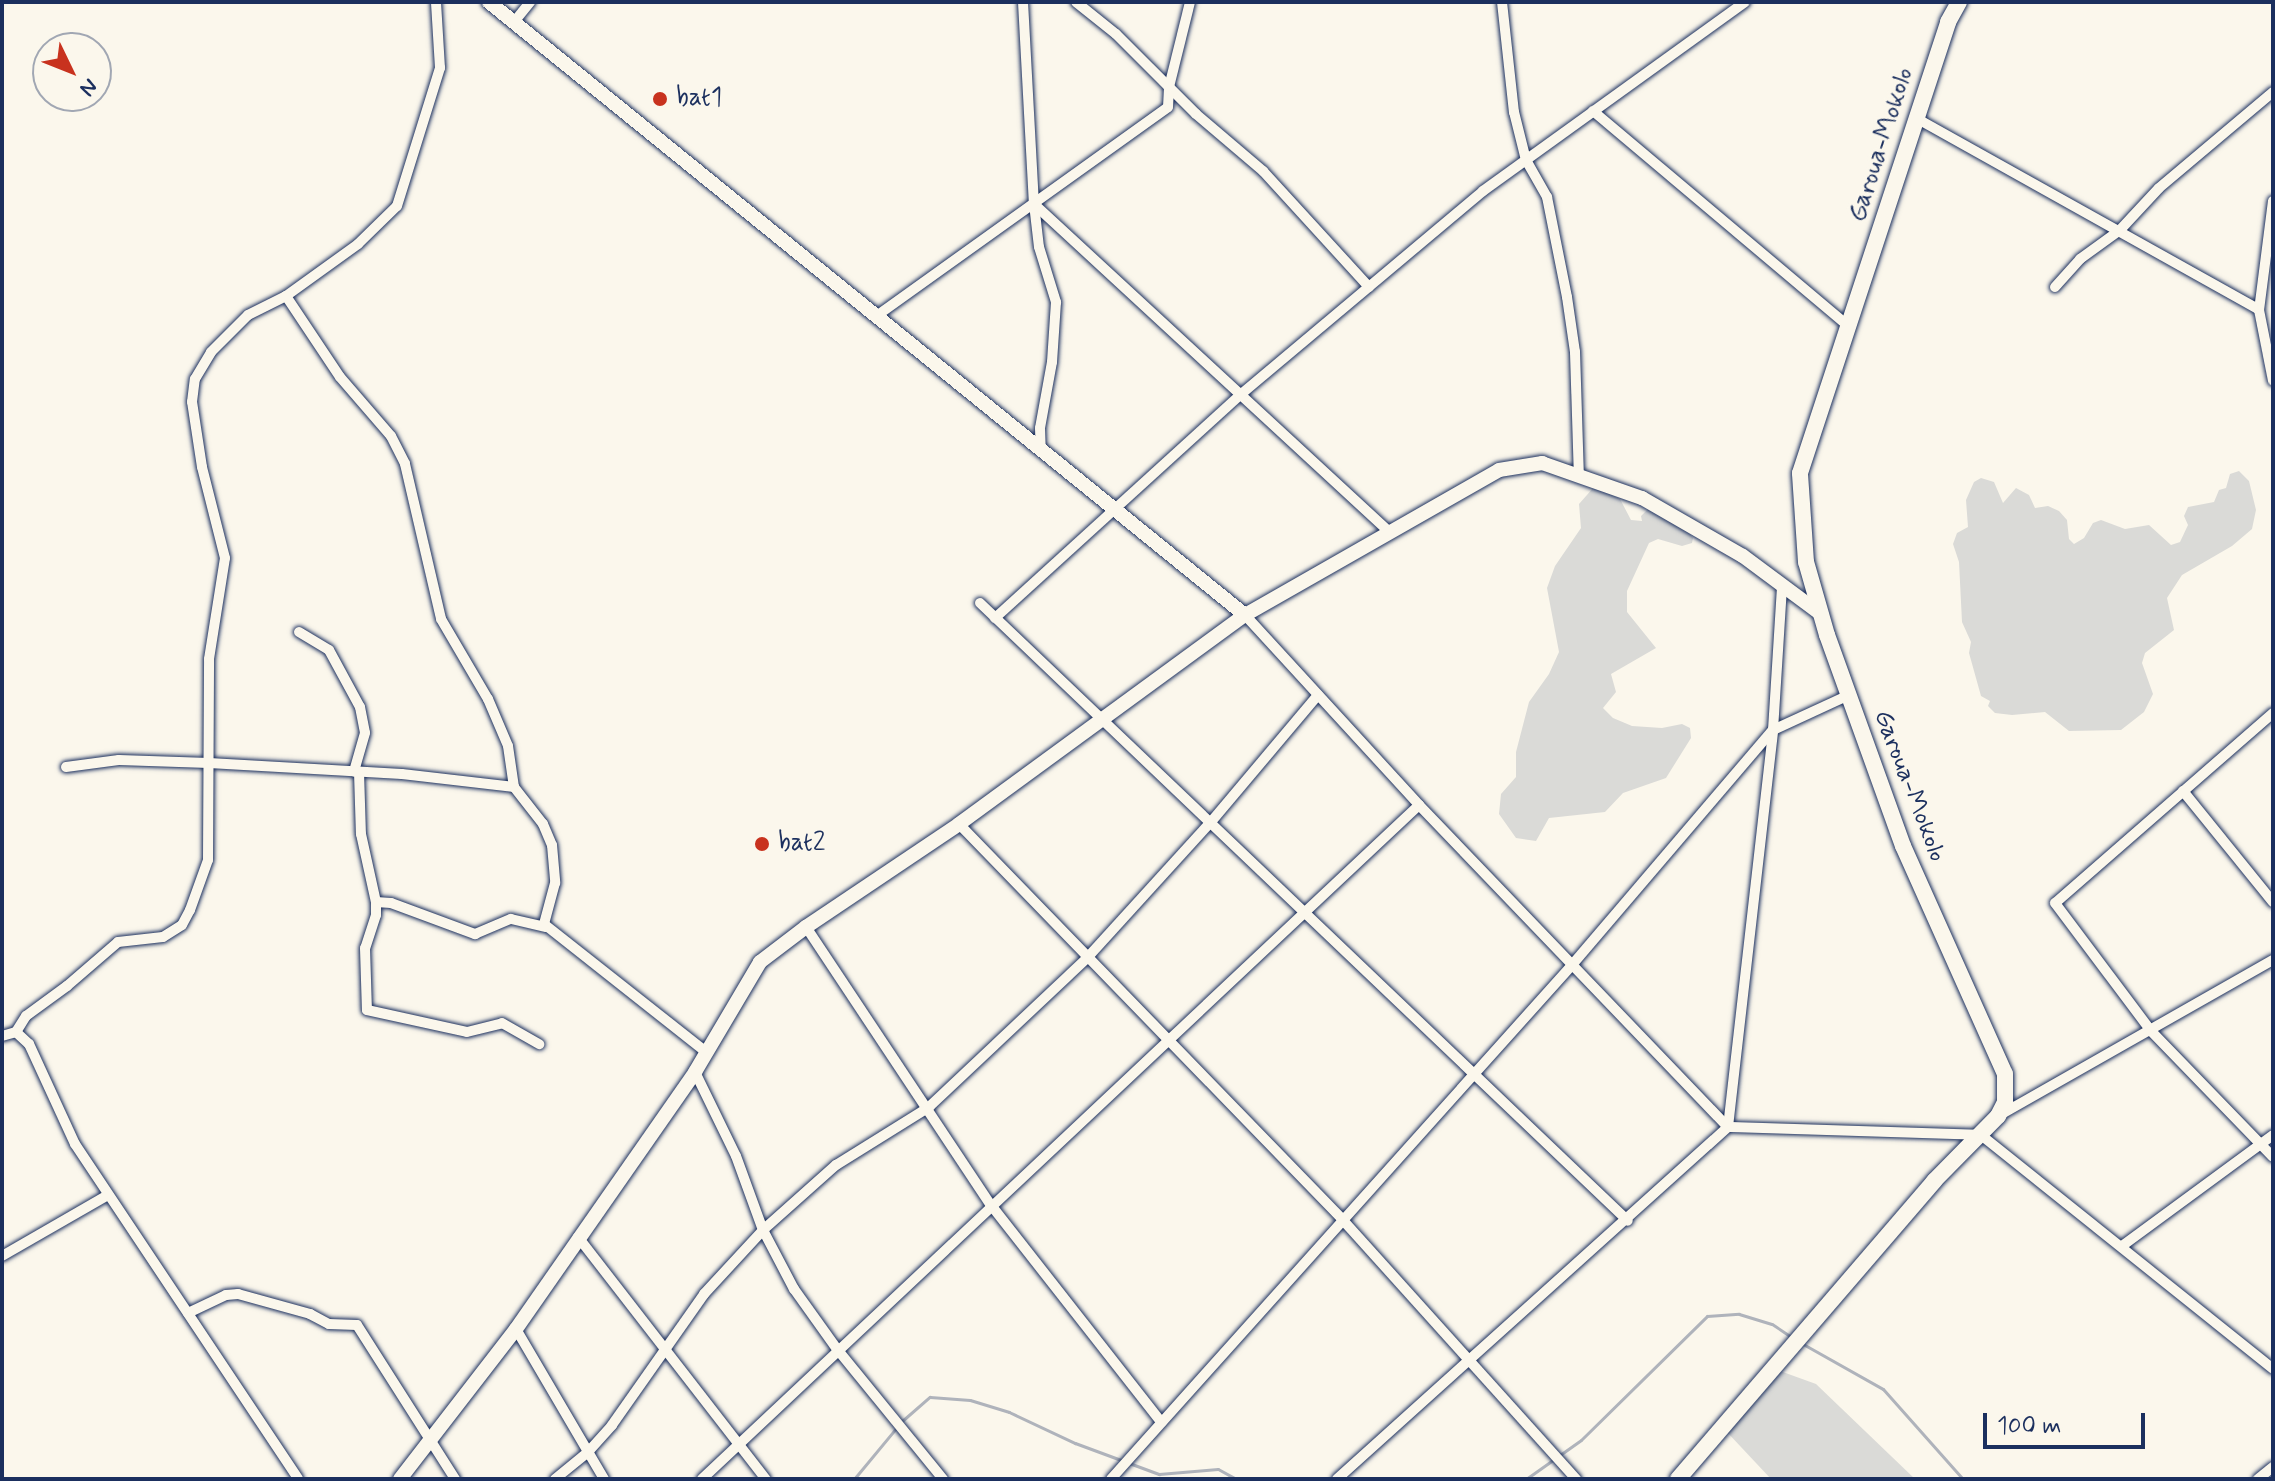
<!DOCTYPE html>
<style>
body{margin:0}
#map{position:relative;width:2275px;height:1481px;overflow:hidden;background:#fbf7ec;font-family:Mynerve,sans-serif}
div>[style]{position:absolute}
[style*='--x']{left:calc(var(--x)*1px);top:calc(var(--y)*1px);width:calc(var(--w)*1px);rotate:calc(var(--a)*1deg)}
.green>*{inset:0;background:#dadad7}
.stream>*{height:3px;margin:-1.5px;padding:0 1.5px;transform-origin:1.5px;border-radius:1.5px;background:#afb3bb}
.roads{filter:drop-shadow(0 0 2px #1b2f5e) drop-shadow(0 0 2px #1b2f5e)}
.street>*{height:10px;margin:-5px;padding:0 5px;transform-origin:5px;border-radius:5px;background:#fbf7ec}
.secondary>*{height:14px;margin:-7px;padding:0 7px;transform-origin:7px;border-radius:7px;background:#fbf7ec}
.primary>*{height:16px;margin:-8px;padding:0 8px;transform-origin:8px;border-radius:8px;background:#fbf7ec}
.dots>*{width:22px;height:22px;translate:-50% -50%;box-sizing:border-box;border:4px solid #fbf7ec;border-radius:50%}
span{translate:-50% -50%;white-space:nowrap;text-align:center;line-height:1.15;-webkit-text-stroke:7px #fbf7ec;paint-order:stroke}
.poi-label{font-size:26px;color:#1b2f5e}
.left{translate:0 -50%;text-align:left}
.street-label{font-size:26px;color:#1b2f5e}
.frame{position:absolute;inset:0;border:4px solid #1b2f5e;pointer-events:none}
.north{position:absolute;left:32px;top:32px;width:80px;height:80px;box-sizing:border-box;background:#fbf7ec;border:2px solid #a1a7b3;border-radius:50%;rotate:133deg;font-size:22px;font-weight:700;line-height:32px;text-align:center;color:#1b2f5e}
.north::after{content:'';display:block;margin:auto;width:28px;height:36px;background:#c8321e;clip-path:polygon(50% 0,100% 100%,50% 72%,0 100%)}
.scale{position:absolute;left:1983px;top:1413px;width:162px;height:36px;box-sizing:border-box;border:4px solid #1b2f5e;border-top:0;padding-left:10px;font-size:24px;line-height:28px;white-space:nowrap;color:#1b2f5e;-webkit-text-stroke:6px #fbf7ec;paint-order:stroke}
</style>
<div id="map">
<div class="green">
<i style="clip-path:polygon(2239px 471px,2249px 481px,2256px 510px,2252px 529px,2232px 546px,2182px 575px,2167px 598px,2174px 630px,2145px 653px,2142px 663px,2153px 694px,2144px 712px,2121px 730px,2069px 731px,2045px 712px,2012px 715px,1995px 713px,1988px 706px,1990px 701px,1981px 696px,1969px 653px,1971px 642px,1962px 622px,1959px 562px,1953px 544px,1957px 533px,1968px 527px,1966px 500px,1974px 482px,1981px 478px,1994px 482px,2003px 503px,2016px 488px,2029px 495px,2035px 508px,2048px 506px,2059px 511px,2067px 520px,2069px 539px,2074px 544px,2084px 538px,2093px 523px,2101px 520px,2125px 529px,2149px 525px,2171px 545px,2180px 542px,2188px 525px,2184px 516px,2188px 507px,2214px 502px,2219px 490px,2226px 488px,2230px 474px)"></i>
<i style="clip-path:polygon(1594px 487px,1620px 499px,1631px 520px,1642px 521px,1641px 516px,1648px 509px,1684px 527px,1693px 538px,1692px 543px,1682px 546px,1658px 539px,1649px 543px,1627px 591px,1627px 612px,1656px 648px,1611px 674px,1616px 692px,1603px 708px,1613px 718px,1632px 726px,1662px 728px,1682px 724px,1690px 728px,1691px 738px,1666px 778px,1623px 793px,1605px 812px,1549px 818px,1536px 841px,1516px 838px,1499px 814px,1501px 794px,1516px 777px,1516px 752px,1529px 702px,1549px 674px,1559px 652px,1547px 588px,1555px 566px,1581px 528px,1579px 504px)"></i>
<i style="clip-path:polygon(1777px 1370px,1816px 1384px,1915px 1479px,1771px 1479px,1726px 1431px)"></i>
</div>
<div class="stream">
<i style="--x:1803;--y:1344;--w:92;--a:29.4"></i>
<i style="--x:1883;--y:1389;--w:120;--a:48.4"></i>
<i style="--x:902;--y:1421;--w:37;--a:-41"></i>
<i style="--x:930;--y:1397;--w:40;--a:4.3"></i>
<i style="--x:970;--y:1400;--w:41;--a:17.1"></i>
<i style="--x:1009;--y:1412;--w:73;--a:25.2"></i>
<i style="--x:1075;--y:1443;--w:90;--a:20.3"></i>
<i style="--x:1159;--y:1474;--w:59;--a:-4.8"></i>
<i style="--x:1218;--y:1469;--w:21;--a:29"></i>
<i style="--x:854;--y:1479;--w:67;--a:-50.4"></i>
<i style="--x:1526;--y:1479;--w:67;--a:-35.3"></i>
<i style="--x:1581;--y:1440;--w:177;--a:-44.5"></i>
<i style="--x:1707;--y:1316;--w:32;--a:-4"></i>
<i style="--x:1739;--y:1314;--w:34;--a:17"></i>
<i style="--x:1772;--y:1324;--w:25;--a:34"></i>
</div>
<div class="roads">
<div class="street">
<i style="--x:1023;--y:2;--w:202;--a:86.9"></i>
<i style="--x:1034;--y:204;--w:43;--a:83.4"></i>
<i style="--x:1039;--y:247;--w:58;--a:72.8"></i>
<i style="--x:1056;--y:302;--w:60;--a:93.8"></i>
<i style="--x:1052;--y:362;--w:67;--a:100.3"></i>
<i style="--x:1040;--y:428;--w:23;--a:88"></i>
<i style="--x:1076;--y:2;--w:51;--a:38.7"></i>
<i style="--x:1116;--y:34;--w:113;--a:45"></i>
<i style="--x:1196;--y:114;--w:88;--a:40.4"></i>
<i style="--x:1263;--y:171;--w:157;--a:47.6"></i>
<i style="--x:1502;--y:2;--w:111;--a:83.8"></i>
<i style="--x:1514;--y:112;--w:49;--a:76"></i>
<i style="--x:1526;--y:160;--w:43;--a:60.4"></i>
<i style="--x:1547;--y:197;--w:102;--a:78.7"></i>
<i style="--x:1567;--y:297;--w:56;--a:81.7"></i>
<i style="--x:1575;--y:352;--w:124;--a:88.2"></i>
<i style="--x:514;--y:22;--w:26;--a:-51"></i>
<i style="--x:1593;--y:111;--w:332;--a:40.1"></i>
<i style="--x:1916;--y:118;--w:393;--a:29.2"></i>
<i style="--x:2273;--y:201;--w:110;--a:97.3"></i>
<i style="--x:2259;--y:310;--w:72;--a:78.8"></i>
<i style="--x:1034;--y:204;--w:484;--a:42.7"></i>
<i style="--x:2055;--y:287;--w:38;--a:-48"></i>
<i style="--x:2080;--y:259;--w:49;--a:-35.9"></i>
<i style="--x:2120;--y:230;--w:57;--a:-47.1"></i>
<i style="--x:2159;--y:188;--w:149;--a:-40.1"></i>
<i style="--x:286;--y:296;--w:97;--a:56.3"></i>
<i style="--x:340;--y:377;--w:78;--a:49.2"></i>
<i style="--x:391;--y:436;--w:31;--a:63"></i>
<i style="--x:405;--y:464;--w:159;--a:76.9"></i>
<i style="--x:441;--y:619;--w:93;--a:59.6"></i>
<i style="--x:488;--y:699;--w:51;--a:66.9"></i>
<i style="--x:508;--y:746;--w:41;--a:81.7"></i>
<i style="--x:514;--y:787;--w:47;--a:51.9"></i>
<i style="--x:543;--y:824;--w:23;--a:67"></i>
<i style="--x:552;--y:845;--w:38;--a:85"></i>
<i style="--x:555;--y:883;--w:42;--a:105"></i>
<i style="--x:544;--y:924;--w:206;--a:38.3"></i>
<i style="--x:875;--y:317;--w:360;--a:-35.6"></i>
<i style="--x:1168;--y:107;--w:20;--a:-87"></i>
<i style="--x:1169;--y:87;--w:88;--a:-76.1"></i>
<i style="--x:980;--y:603;--w:895;--a:43.64"></i>
<i style="--x:1245;--y:615;--w:258;--a:47.5"></i>
<i style="--x:1419;--y:805;--w:446;--a:46.2"></i>
<i style="--x:1728;--y:1127;--w:253;--a:1.8"></i>
<i style="--x:1981;--y:1135;--w:374;--a:38.7"></i>
<i style="--x:995;--y:618;--w:331;--a:-42.3"></i>
<i style="--x:1240;--y:395;--w:317;--a:-40"></i>
<i style="--x:1483;--y:191;--w:323;--a:-35.8"></i>
<i style="--x:299;--y:632;--w:35;--a:31"></i>
<i style="--x:329;--y:650;--w:65;--a:61.5"></i>
<i style="--x:360;--y:707;--w:26;--a:79"></i>
<i style="--x:365;--y:733;--w:40;--a:106"></i>
<i style="--x:2273;--y:713;--w:289;--a:138.9"></i>
<i style="--x:2055;--y:903;--w:160;--a:53.1"></i>
<i style="--x:2151;--y:1031;--w:175;--a:45.9"></i>
<i style="--x:66;--y:767;--w:53;--a:-7.5"></i>
<i style="--x:119;--y:760;--w:90;--a:1.9"></i>
<i style="--x:209;--y:763;--w:193;--a:3.3"></i>
<i style="--x:402;--y:774;--w:113;--a:6.6"></i>
<i style="--x:359;--y:772;--w:62;--a:88.2"></i>
<i style="--x:361;--y:834;--w:70;--a:77.6"></i>
<i style="--x:376;--y:902;--w:13;--a:90"></i>
<i style="--x:376;--y:915;--w:35;--a:108"></i>
<i style="--x:365;--y:948;--w:62;--a:88.2"></i>
<i style="--x:367;--y:1010;--w:102;--a:12.4"></i>
<i style="--x:467;--y:1032;--w:36;--a:-14"></i>
<i style="--x:502;--y:1023;--w:43;--a:29.6"></i>
<i style="--x:2183;--y:791;--w:143;--a:51"></i>
<i style="--x:959;--y:824;--w:550;--a:45.88"></i>
<i style="--x:1342;--y:1219;--w:350;--a:48"></i>
<i style="--x:376;--y:902;--w:15;--a:4"></i>
<i style="--x:391;--y:903;--w:90;--a:20.3"></i>
<i style="--x:475;--y:934;--w:39;--a:-23"></i>
<i style="--x:511;--y:919;--w:36;--a:13"></i>
<i style="--x:806;--y:927;--w:334;--a:56.4"></i>
<i style="--x:991;--y:1205;--w:276;--a:51.9"></i>
<i style="--x:16;--y:1032;--w:19;--a:-58"></i>
<i style="--x:26;--y:1016;--w:51;--a:-36.2"></i>
<i style="--x:67;--y:986;--w:67;--a:-40.8"></i>
<i style="--x:118;--y:942;--w:45;--a:-6.3"></i>
<i style="--x:163;--y:937;--w:22;--a:-32"></i>
<i style="--x:182;--y:925;--w:17;--a:-62"></i>
<i style="--x:190;--y:910;--w:53;--a:-70.2"></i>
<i style="--x:208;--y:860;--w:201;--a:-89.7"></i>
<i style="--x:209;--y:659;--w:102;--a:-81"></i>
<i style="--x:225;--y:558;--w:94;--a:-104.2"></i>
<i style="--x:202;--y:467;--w:66;--a:-98.7"></i>
<i style="--x:192;--y:402;--w:23;--a:-83"></i>
<i style="--x:195;--y:379;--w:31;--a:-59"></i>
<i style="--x:211;--y:352;--w:52;--a:-45"></i>
<i style="--x:248;--y:315;--w:42;--a:-26.6"></i>
<i style="--x:286;--y:296;--w:89;--a:-35.8"></i>
<i style="--x:358;--y:244;--w:54;--a:-44.3"></i>
<i style="--x:397;--y:206;--w:145;--a:-72.7"></i>
<i style="--x:440;--y:68;--w:66;--a:-93.5"></i>
<i style="--x:2;--y:1036;--w:15;--a:-16"></i>
<i style="--x:16;--y:1032;--w:18;--a:43"></i>
<i style="--x:29;--y:1044;--w:110;--a:65.3"></i>
<i style="--x:75;--y:1144;--w:402;--a:56.3"></i>
<i style="--x:695;--y:1072;--w:93;--a:64"></i>
<i style="--x:736;--y:1156;--w:79;--a:70"></i>
<i style="--x:763;--y:1230;--w:67;--a:62.3"></i>
<i style="--x:794;--y:1289;--w:74;--a:54.4"></i>
<i style="--x:837;--y:1349;--w:168;--a:50.8"></i>
<i style="--x:2000;--y:1115;--w:314;--a:-29.6"></i>
<i style="--x:578;--y:1237;--w:306;--a:52.2"></i>
<i style="--x:2122;--y:1246;--w:187;--a:-36.3"></i>
<i style="--x:2;--y:1256;--w:122;--a:-29.9"></i>
<i style="--x:188;--y:1313;--w:42;--a:-25.3"></i>
<i style="--x:226;--y:1295;--w:12;--a:-5"></i>
<i style="--x:238;--y:1294;--w:75;--a:15.5"></i>
<i style="--x:310;--y:1314;--w:21;--a:28"></i>
<i style="--x:329;--y:1324;--w:28;--a:2"></i>
<i style="--x:357;--y:1325;--w:183;--a:57.5"></i>
<i style="--x:516;--y:1329;--w:174;--a:59.6"></i>
<i style="--x:555;--y:1479;--w:43;--a:-39.3"></i>
<i style="--x:588;--y:1452;--w:36;--a:-48"></i>
<i style="--x:612;--y:1425;--w:160;--a:-54.9"></i>
<i style="--x:704;--y:1294;--w:87;--a:-47.3"></i>
<i style="--x:763;--y:1230;--w:98;--a:-41.7"></i>
<i style="--x:836;--y:1165;--w:110;--a:-31.9"></i>
<i style="--x:929;--y:1107;--w:219;--a:-43.3"></i>
<i style="--x:1088;--y:957;--w:183;--a:-47.7"></i>
<i style="--x:1211;--y:822;--w:166;--a:-49.9"></i>
<i style="--x:702;--y:1479;--w:984;--a:-43.23"></i>
<i style="--x:1111;--y:1479;--w:690;--a:-48.11"></i>
<i style="--x:1572;--y:965;--w:309;--a:-49.5"></i>
<i style="--x:1773;--y:730;--w:84;--a:-24.7"></i>
<i style="--x:1337;--y:1479;--w:526;--a:-42"></i>
<i style="--x:1728;--y:1127;--w:400;--a:-83.5"></i>
<i style="--x:1773;--y:730;--w:145;--a:-86.4"></i>
<i style="--x:2258;--y:1479;--w:19;--a:-39"></i>
</div>
<div class="secondary">
<i style="--x:489;--y:2;--w:973;--a:39.04"></i>
<i style="--x:1245;--y:615;--w:292;--a:-29.7"></i>
<i style="--x:1499;--y:470;--w:44;--a:-9.2"></i>
<i style="--x:1542;--y:463;--w:106;--a:19.3"></i>
<i style="--x:1642;--y:498;--w:116;--a:29.9"></i>
<i style="--x:1743;--y:556;--w:97;--a:36.6"></i>
<i style="--x:400;--y:1479;--w:190;--a:-52.3"></i>
<i style="--x:516;--y:1329;--w:313;--a:-55.1"></i>
<i style="--x:695;--y:1072;--w:128;--a:-59.4"></i>
<i style="--x:760;--y:962;--w:58;--a:-37.3"></i>
<i style="--x:806;--y:927;--w:184;--a:-33.9"></i>
<i style="--x:959;--y:824;--w:354;--a:-36.2"></i>
</div>
<div class="primary">
<i style="--x:1678;--y:1479;--w:393;--a:-49.3"></i>
<i style="--x:1934;--y:1181;--w:91;--a:-45.4"></i>
<i style="--x:1998;--y:1116;--w:16;--a:-63"></i>
<i style="--x:2005;--y:1102;--w:28;--a:-90"></i>
<i style="--x:2005;--y:1074;--w:250;--a:-114.1"></i>
<i style="--x:1903;--y:846;--w:224;--a:-109.8"></i>
<i style="--x:1827;--y:635;--w:76;--a:-106"></i>
<i style="--x:1806;--y:562;--w:89;--a:-93.9"></i>
<i style="--x:1800;--y:473;--w:475;--a:-71.8"></i>
<i style="--x:1948;--y:22;--w:23;--a:-61"></i>
</div>
</div>
<div class="dots">
<i style="left:660px;top:99px;background:#c8321e"></i>
<i style="left:762px;top:844px;background:#c8321e"></i>
</div>
<div class="poi-label">
<span class="left" style="left:676px;top:99px">bat1</span>
<span class="left" style="left:778px;top:844px">bat2</span>
</div>
<div class="street-label">
<span style="left:1882px;top:145px;rotate:-72deg">Garoua-Mokolo</span>
<span style="left:1909px;top:786px;rotate:69deg">Garoua-Mokolo</span>
</div>
<div class="frame"></div>
<div class="north">N</div>
<div class="scale">100 m</div>
</div>
